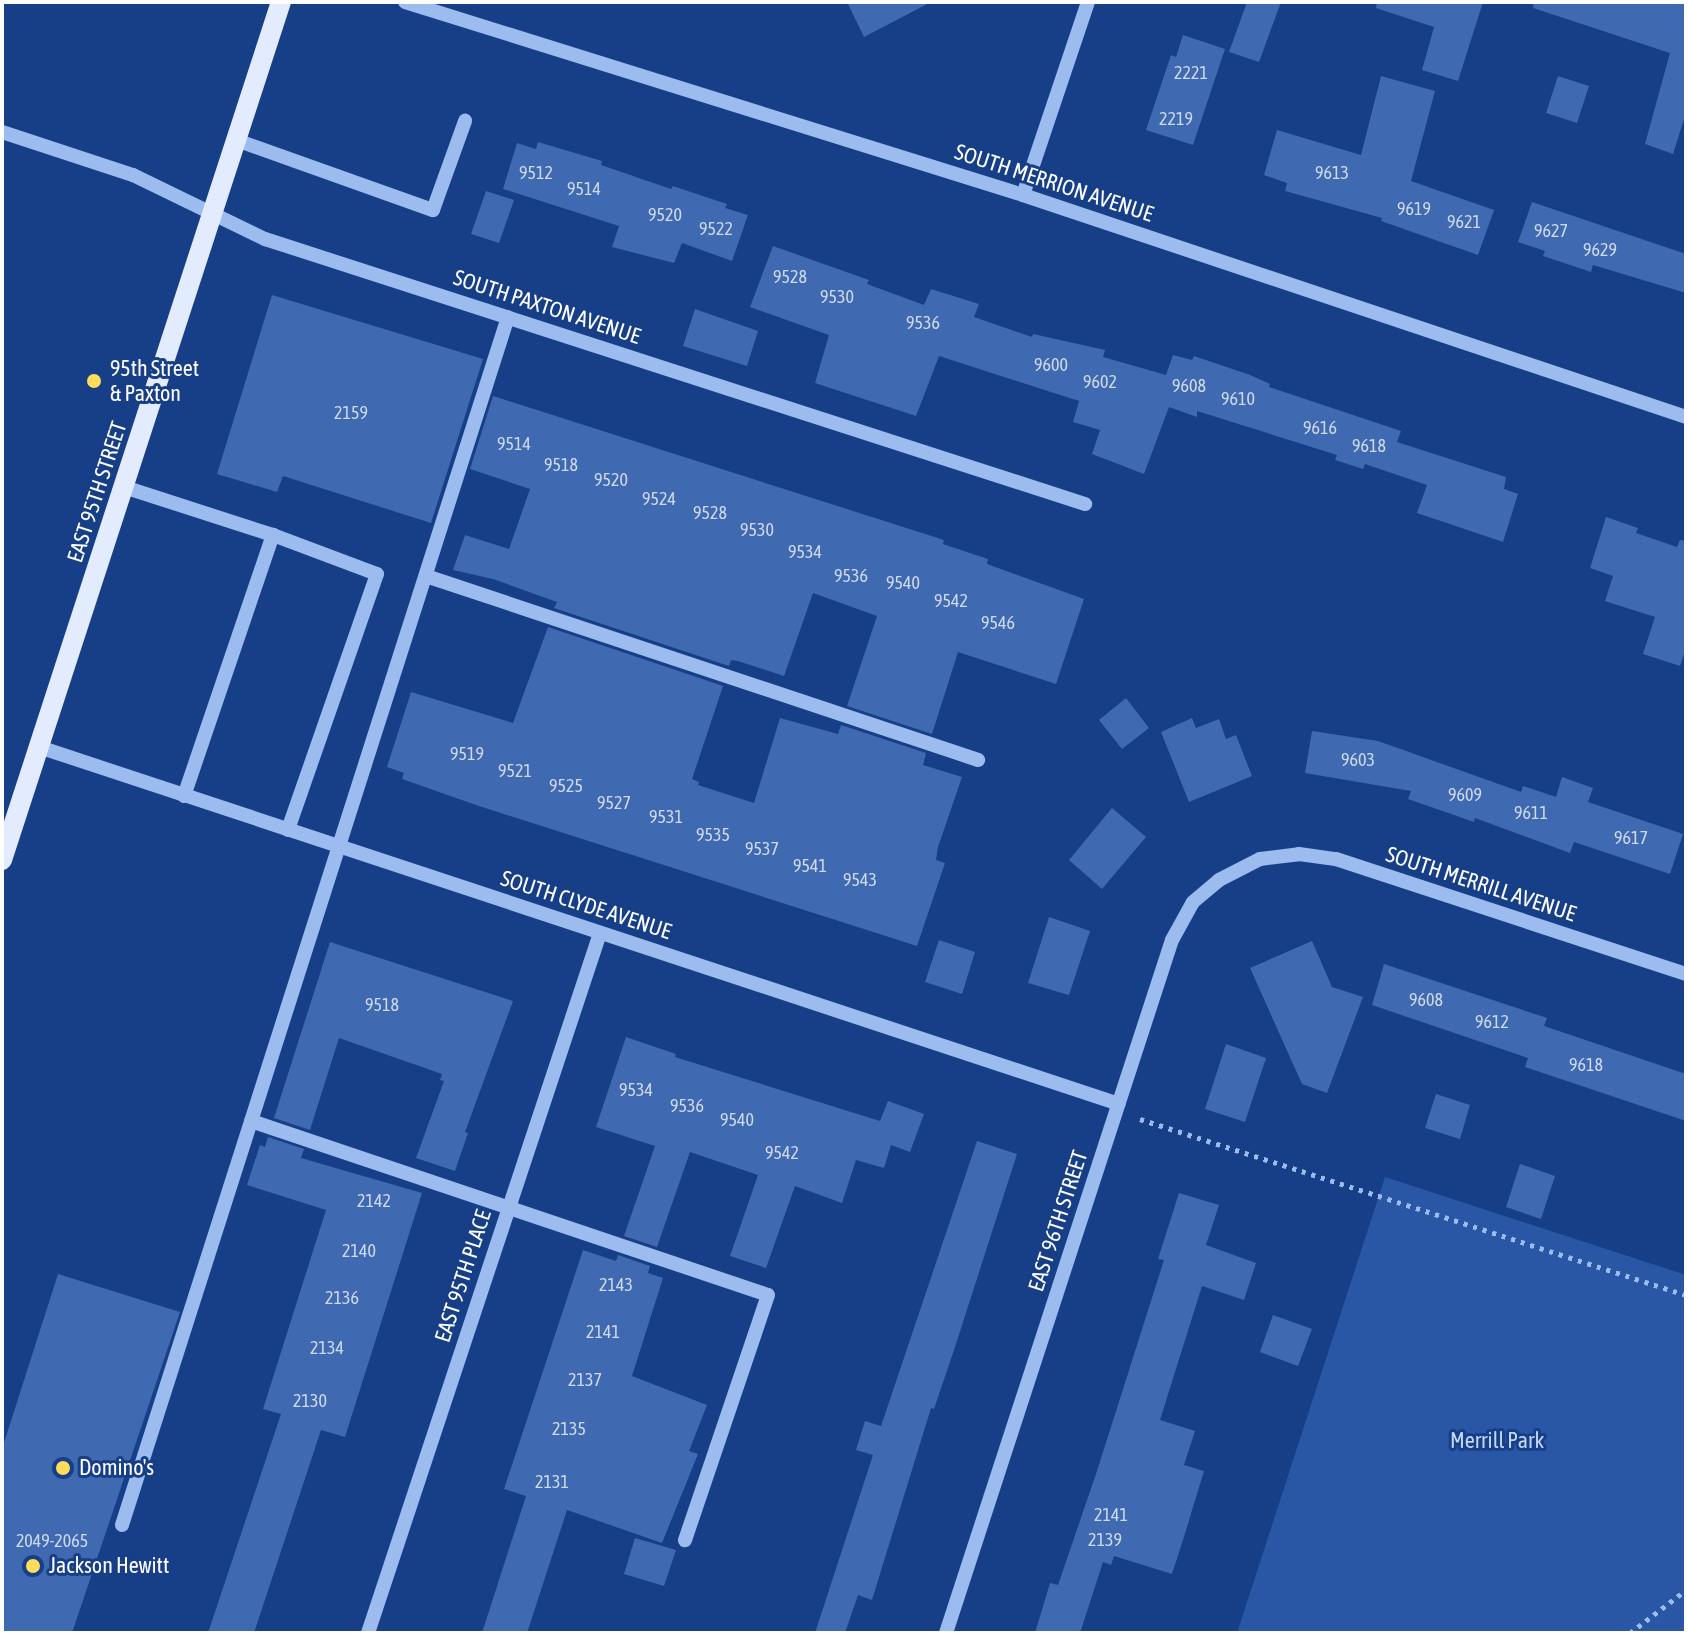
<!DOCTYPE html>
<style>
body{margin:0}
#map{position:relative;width:1688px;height:1635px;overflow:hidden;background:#163f87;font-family:"Asap Condensed",sans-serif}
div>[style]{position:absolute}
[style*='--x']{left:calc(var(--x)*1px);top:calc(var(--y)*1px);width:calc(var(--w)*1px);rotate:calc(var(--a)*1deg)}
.green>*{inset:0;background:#2957a5}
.building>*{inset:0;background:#3f69b1}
.path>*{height:5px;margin-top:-2.5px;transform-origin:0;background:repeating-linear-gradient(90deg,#9cbbee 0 4px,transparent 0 10px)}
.minor>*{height:14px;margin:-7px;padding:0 7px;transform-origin:7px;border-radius:7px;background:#9cbbee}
.major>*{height:20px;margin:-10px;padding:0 10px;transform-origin:10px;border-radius:10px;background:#e3ecff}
.dots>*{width:22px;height:22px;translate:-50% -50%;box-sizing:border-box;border:4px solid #163f87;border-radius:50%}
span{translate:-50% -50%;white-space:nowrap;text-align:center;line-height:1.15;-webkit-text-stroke:6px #163f87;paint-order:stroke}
.number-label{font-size:18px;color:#cfdaec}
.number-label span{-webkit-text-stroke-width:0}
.street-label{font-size:22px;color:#fff}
.poi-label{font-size:22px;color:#fff}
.left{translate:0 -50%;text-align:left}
.park-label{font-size:22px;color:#c2d7fa}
.frame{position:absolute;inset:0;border:4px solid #fff;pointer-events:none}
</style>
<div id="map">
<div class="green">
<i style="clip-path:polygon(1385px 1177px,1686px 1275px,1686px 1633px,1237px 1633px)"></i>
</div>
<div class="building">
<i style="clip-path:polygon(847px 2px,931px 2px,864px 37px)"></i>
<i style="clip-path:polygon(1247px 2px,1281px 2px,1259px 62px,1229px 52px)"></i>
<i style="clip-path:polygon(1377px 2px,1483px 2px,1458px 81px,1422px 70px,1434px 27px,1376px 8px)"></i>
<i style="clip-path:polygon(1534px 2px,1686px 2px,1686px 113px,1673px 154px,1645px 144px,1670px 53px,1533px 8px)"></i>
<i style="clip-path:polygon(1183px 35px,1225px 49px,1193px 145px,1146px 130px,1171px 55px,1176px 57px)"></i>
<i style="clip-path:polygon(1381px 76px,1435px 91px,1411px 181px,1494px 210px,1478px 255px,1381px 221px,1382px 218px,1285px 191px,1287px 183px,1264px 175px,1277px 130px,1361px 155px)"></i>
<i style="clip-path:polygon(1558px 76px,1589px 86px,1577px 123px,1546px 113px)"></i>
<i style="clip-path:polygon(538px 142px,602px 161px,601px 165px,671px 189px,673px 186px,727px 204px,725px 208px,748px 215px,732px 261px,682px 243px,674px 263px,612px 247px,619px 226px,503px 189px,517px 143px,536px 149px)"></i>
<i style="clip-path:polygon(486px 191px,514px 200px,499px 243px,471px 234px)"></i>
<i style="clip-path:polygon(1532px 202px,1686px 254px,1686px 293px,1593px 265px,1591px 272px,1543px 256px,1545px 251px,1518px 242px)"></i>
<i style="clip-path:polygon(773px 246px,869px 280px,867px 284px,924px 305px,931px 289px,979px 304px,974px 317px,1032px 337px,1033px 334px,1105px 350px,1103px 357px,1166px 375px,1173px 355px,1192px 360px,1194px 356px,1250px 375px,1270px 384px,1269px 387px,1401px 431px,1397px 442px,1506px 477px,1504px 489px,1518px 494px,1503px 542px,1417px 513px,1427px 485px,1365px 464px,1363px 469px,1335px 460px,1337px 455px,1197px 411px,1197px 417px,1169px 407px,1144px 474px,1092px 454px,1100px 430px,1073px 422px,1079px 401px,939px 356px,916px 416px,815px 383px,829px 335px,750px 307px)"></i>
<i style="clip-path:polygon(272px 295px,483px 359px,431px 523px,283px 476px,277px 492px,217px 474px)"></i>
<i style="clip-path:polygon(695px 309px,758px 331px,747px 366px,683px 346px)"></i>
<i style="clip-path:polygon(493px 396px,944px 540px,943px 544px,988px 559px,987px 564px,1084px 599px,1056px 684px,958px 652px,932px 734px,847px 706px,877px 616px,813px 593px,784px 676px,738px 661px,731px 660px,729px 666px,554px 608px,557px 602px,493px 579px,453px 570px,465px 535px,509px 549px,530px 489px,470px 469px)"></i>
<i style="clip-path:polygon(1606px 517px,1638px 528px,1636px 533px,1677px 547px,1680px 540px,1686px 541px,1686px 648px,1680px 666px,1643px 654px,1655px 617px,1605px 601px,1613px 576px,1590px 568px)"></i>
<i style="clip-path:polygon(548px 627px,723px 686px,692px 779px,699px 782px,698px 785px,754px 803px,780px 718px,838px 734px,841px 725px,926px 753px,923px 765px,962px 777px,938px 847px,936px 860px,945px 863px,917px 946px,479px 806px,402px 779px,404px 773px,387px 767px,411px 692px,513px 723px)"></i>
<i style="clip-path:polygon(1126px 698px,1149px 728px,1122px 749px,1099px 720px)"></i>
<i style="clip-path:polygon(1192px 718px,1196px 728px,1219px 719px,1226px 739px,1236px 735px,1252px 776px,1189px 802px,1161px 732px)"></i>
<i style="clip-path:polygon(1312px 731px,1378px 741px,1521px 792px,1523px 786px,1556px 797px,1562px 777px,1593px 788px,1588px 802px,1683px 834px,1670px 874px,1574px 842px,1570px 853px,1475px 818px,1474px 822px,1408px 799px,1411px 791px,1305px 773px)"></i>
<i style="clip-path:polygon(1112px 808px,1146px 837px,1102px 889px,1069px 860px)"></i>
<i style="clip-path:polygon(1049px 917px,1090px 931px,1069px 995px,1028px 983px)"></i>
<i style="clip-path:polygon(939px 940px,975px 952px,962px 994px,925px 982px)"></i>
<i style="clip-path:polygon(1312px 941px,1332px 987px,1363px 997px,1327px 1093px,1302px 1084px,1250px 968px)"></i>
<i style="clip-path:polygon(330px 942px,513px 1001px,465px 1132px,468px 1133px,455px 1171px,416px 1158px,444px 1081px,440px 1080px,442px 1074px,339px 1038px,310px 1130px,274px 1118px)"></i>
<i style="clip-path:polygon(1384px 964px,1547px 1018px,1544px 1026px,1686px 1074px,1686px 1121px,1525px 1067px,1528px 1058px,1372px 1005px)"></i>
<i style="clip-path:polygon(626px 1037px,676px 1054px,675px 1057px,880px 1121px,888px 1101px,924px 1114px,910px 1152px,891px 1145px,884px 1168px,856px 1160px,842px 1203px,795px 1186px,766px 1268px,730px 1256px,758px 1175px,690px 1152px,657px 1247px,624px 1236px,655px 1146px,596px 1127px)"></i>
<i style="clip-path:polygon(1226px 1044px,1266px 1058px,1245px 1122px,1205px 1109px)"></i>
<i style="clip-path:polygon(1436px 1094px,1470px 1105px,1460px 1139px,1425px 1128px)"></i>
<i style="clip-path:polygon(268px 1137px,304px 1149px,301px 1158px,422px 1193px,345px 1437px,321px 1430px,254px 1633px,208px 1633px,281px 1414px,263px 1409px,326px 1210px,247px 1185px,260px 1145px,265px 1147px)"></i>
<i style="clip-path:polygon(977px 1141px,1017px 1154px,956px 1344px,934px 1409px,931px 1408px,872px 1600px,858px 1595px,845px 1633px,815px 1633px,873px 1455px,856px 1450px,865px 1421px,881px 1426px)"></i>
<i style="clip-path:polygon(1520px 1164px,1555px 1176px,1541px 1219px,1506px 1207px)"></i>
<i style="clip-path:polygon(1179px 1193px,1219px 1205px,1206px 1245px,1256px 1263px,1244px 1300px,1202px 1286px,1160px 1420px,1195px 1431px,1184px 1465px,1204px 1471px,1183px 1540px,1172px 1574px,1114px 1556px,1111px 1565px,1103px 1562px,1080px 1633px,1035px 1633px,1050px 1583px,1058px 1585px,1097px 1471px,1164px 1260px,1158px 1259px)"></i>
<i style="clip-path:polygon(583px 1250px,616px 1261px,618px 1255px,650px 1266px,648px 1273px,663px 1278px,632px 1376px,707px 1405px,689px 1451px,698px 1454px,662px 1543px,567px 1510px,527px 1633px,482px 1633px,526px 1496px,504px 1489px)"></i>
<i style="clip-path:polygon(58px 1274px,180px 1312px,72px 1633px,2px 1633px,2px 1449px)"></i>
<i style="clip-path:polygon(1273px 1315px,1312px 1329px,1298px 1366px,1260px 1352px)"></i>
<i style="clip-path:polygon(635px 1538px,676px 1550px,664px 1586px,624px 1574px)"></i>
</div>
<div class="path">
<i style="--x:1140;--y:1119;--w:574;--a:17.87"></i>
<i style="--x:1630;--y:1633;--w:71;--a:-37.5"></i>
</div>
<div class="minor">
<i style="--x:405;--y:2;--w:647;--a:17.34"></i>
<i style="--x:1023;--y:195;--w:699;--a:18.51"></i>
<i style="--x:2;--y:132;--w:138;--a:18.2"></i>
<i style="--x:133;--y:175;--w:147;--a:25.9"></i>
<i style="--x:265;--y:239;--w:862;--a:17.91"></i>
<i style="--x:236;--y:140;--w:209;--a:19.6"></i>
<i style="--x:433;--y:210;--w:95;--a:-70.2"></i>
<i style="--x:1023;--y:195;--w:204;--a:-71.4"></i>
<i style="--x:124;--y:487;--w:157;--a:17.9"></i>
<i style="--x:273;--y:535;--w:111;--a:20.6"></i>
<i style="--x:377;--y:574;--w:271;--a:109.2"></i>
<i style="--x:426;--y:576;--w:582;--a:18.43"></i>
<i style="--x:39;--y:747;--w:1137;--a:18.29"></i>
<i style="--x:184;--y:796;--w:276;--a:-71.2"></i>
<i style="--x:251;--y:1121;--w:545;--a:18.6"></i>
<i style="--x:768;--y:1295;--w:259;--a:108.7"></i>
<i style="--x:122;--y:1525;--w:1268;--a:-72.28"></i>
<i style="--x:368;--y:1633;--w:737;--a:-71.66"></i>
<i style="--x:946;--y:1633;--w:729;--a:-71.94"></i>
<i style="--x:1172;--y:940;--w:43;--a:-61.1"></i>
<i style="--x:1193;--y:902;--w:34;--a:-40"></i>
<i style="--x:1219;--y:880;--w:46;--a:-27.1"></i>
<i style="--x:1260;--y:859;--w:39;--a:-7"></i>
<i style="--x:1299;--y:854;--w:37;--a:8"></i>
<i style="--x:1336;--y:859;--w:368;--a:18.2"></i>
</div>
<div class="major">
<i style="--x:2;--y:860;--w:902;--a:-71.99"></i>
</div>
<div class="dots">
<i style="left:94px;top:381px;background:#ffdc59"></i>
<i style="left:63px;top:1468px;background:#ffdc59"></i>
<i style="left:33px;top:1566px;background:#ffdc59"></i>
</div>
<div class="number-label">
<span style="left:1191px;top:73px">2221</span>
<span style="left:1176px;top:119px">2219</span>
<span style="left:536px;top:173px">9512</span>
<span style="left:1332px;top:173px">9613</span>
<span style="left:584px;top:189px">9514</span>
<span style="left:1414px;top:209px">9619</span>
<span style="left:665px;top:215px">9520</span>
<span style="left:1464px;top:222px">9621</span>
<span style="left:716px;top:229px">9522</span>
<span style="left:1551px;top:231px">9627</span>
<span style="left:1600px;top:250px">9629</span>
<span style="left:790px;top:277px">9528</span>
<span style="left:837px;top:297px">9530</span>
<span style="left:923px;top:323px">9536</span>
<span style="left:1051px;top:365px">9600</span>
<span style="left:1100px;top:382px">9602</span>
<span style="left:1189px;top:386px">9608</span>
<span style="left:1238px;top:399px">9610</span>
<span style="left:351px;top:413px">2159</span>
<span style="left:1320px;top:428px">9616</span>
<span style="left:514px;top:444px">9514</span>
<span style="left:1369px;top:446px">9618</span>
<span style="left:561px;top:465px">9518</span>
<span style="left:611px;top:480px">9520</span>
<span style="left:659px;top:499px">9524</span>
<span style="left:710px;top:513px">9528</span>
<span style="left:757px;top:530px">9530</span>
<span style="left:805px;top:552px">9534</span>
<span style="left:851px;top:576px">9536</span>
<span style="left:903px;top:583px">9540</span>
<span style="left:951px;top:601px">9542</span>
<span style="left:998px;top:623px">9546</span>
<span style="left:467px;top:754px">9519</span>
<span style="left:1358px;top:760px">9603</span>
<span style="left:515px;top:771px">9521</span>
<span style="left:566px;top:786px">9525</span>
<span style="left:1465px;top:795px">9609</span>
<span style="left:614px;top:803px">9527</span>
<span style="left:1531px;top:813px">9611</span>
<span style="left:666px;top:817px">9531</span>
<span style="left:713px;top:835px">9535</span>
<span style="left:1631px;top:838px">9617</span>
<span style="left:762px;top:849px">9537</span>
<span style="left:810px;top:866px">9541</span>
<span style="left:860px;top:880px">9543</span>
<span style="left:1426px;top:1000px">9608</span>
<span style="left:382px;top:1005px">9518</span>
<span style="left:1492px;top:1022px">9612</span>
<span style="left:1586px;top:1065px">9618</span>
<span style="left:636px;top:1090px">9534</span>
<span style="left:687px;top:1106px">9536</span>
<span style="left:737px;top:1120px">9540</span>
<span style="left:782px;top:1153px">9542</span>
<span style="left:374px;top:1201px">2142</span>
<span style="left:359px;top:1251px">2140</span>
<span style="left:616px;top:1285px">2143</span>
<span style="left:342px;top:1298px">2136</span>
<span style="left:603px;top:1332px">2141</span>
<span style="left:327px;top:1348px">2134</span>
<span style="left:585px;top:1380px">2137</span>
<span style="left:310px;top:1401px">2130</span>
<span style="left:569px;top:1429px">2135</span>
<span style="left:552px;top:1482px">2131</span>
<span style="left:1111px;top:1515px">2141</span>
<span style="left:1105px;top:1540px">2139</span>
<span style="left:52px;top:1541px">2049-2065</span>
</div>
<div class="street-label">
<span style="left:1054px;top:183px;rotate:18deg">SOUTH MERRION AVENUE</span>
<span style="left:547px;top:307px;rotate:18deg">SOUTH PAXTON AVENUE</span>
<span style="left:97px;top:492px;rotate:-72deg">EAST 95TH STREET</span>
<span style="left:1481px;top:884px;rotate:18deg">SOUTH MERRILL AVENUE</span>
<span style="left:586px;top:905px;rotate:18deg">SOUTH CLYDE AVENUE</span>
<span style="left:1058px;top:1221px;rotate:-72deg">EAST 96TH STREET</span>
<span style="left:463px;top:1276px;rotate:-72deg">EAST 95TH PLACE</span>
</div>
<div class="poi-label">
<span class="left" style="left:110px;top:381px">95th Street<br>&amp; Paxton</span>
<span class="left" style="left:79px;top:1468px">Domino's</span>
<span class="left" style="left:49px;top:1566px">Jackson Hewitt</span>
</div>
<div class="park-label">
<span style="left:1497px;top:1441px">Merrill Park</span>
</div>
<div class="frame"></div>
</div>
